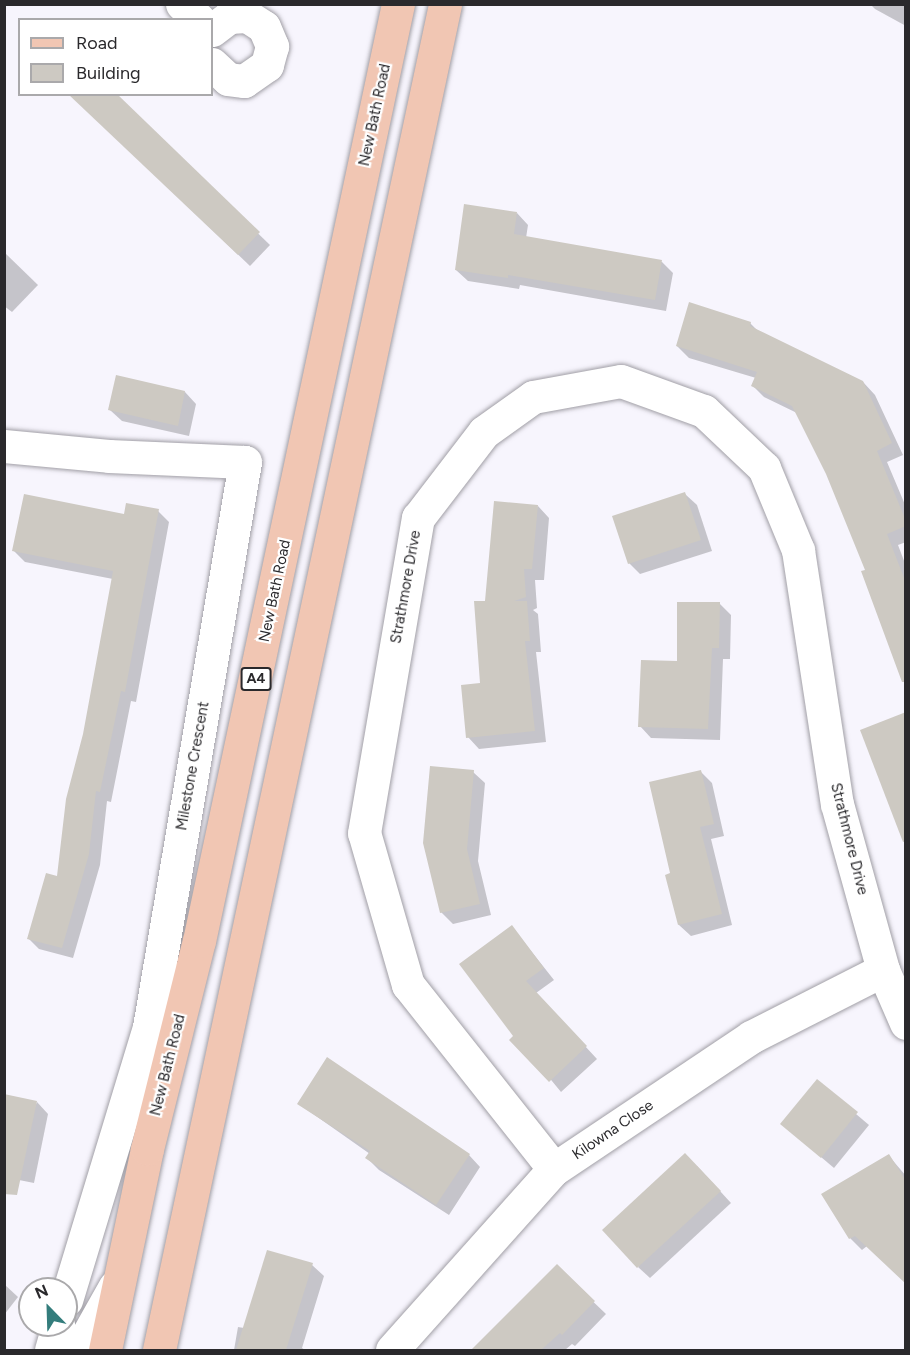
<!DOCTYPE html>
<style>
body{margin:0}
#map{position:relative;width:910px;height:1355px;overflow:hidden;background:#f7f5fd;font-family:Figtree,sans-serif}
div>[style]{position:absolute}
[style*='--x']{left:calc(var(--x)*1px);top:calc(var(--y)*1px);width:calc(var(--w)*1px);rotate:calc(var(--a)*1deg)}
.shadow>*{inset:0;background:#0003}
.building>*{inset:0;background:#cdc9c2}
.roads{filter:drop-shadow(0 0 2px #a19fa6) drop-shadow(0 0 2px #a19fa6)}
.minor>*{height:33px;margin:-16.5px;padding:0 16.5px;transform-origin:16.5px;border-radius:16.5px;background:#fff}
.major>*{height:33px;margin:-16.5px;padding:0 16.5px;transform-origin:16.5px;border-radius:16.5px;background:#f1c6b3}
span{translate:-50% -50%;white-space:nowrap;text-align:center;line-height:1.15;-webkit-text-stroke:4.5px #fff;paint-order:stroke}
.shield-label span{padding:2px 4px;background:#fff;border:2px solid;border-radius:4px;-webkit-text-stroke-width:0}
.shield-label{font-size:14px;color:#2a292c;font-weight:700}
.street-label{font-size:15px;color:#2a292c}
.frame{position:absolute;inset:0;border:6px solid #2a292c;pointer-events:none}
.legend{position:absolute;left:18px;top:18px;width:195px;height:78px;box-sizing:border-box;background:#fff;border:2px solid #aaa9ab;margin:0;padding:8px 10px;list-style:none;font-size:18px;color:#2a292c}
.legend li{display:flex;align-items:center;gap:12px;height:30px}
.legend b{width:30px;border:2px solid #aaa9ab}
.north{position:absolute;left:18px;top:1277px;width:60px;height:60px;box-sizing:border-box;background:#fff;border:2px solid #aaa9ab;border-radius:50%;rotate:337deg;font-size:16px;font-weight:700;line-height:24px;text-align:center;color:#2a292c}
.north::after{content:'';display:block;margin:auto;width:21px;height:27px;background:#347d7c;clip-path:polygon(50% 0,100% 100%,50% 72%,0 100%)}
</style>
<div id="map">
<div class="shadow">
<i style="clip-path:polygon(870px 4px,906px 4px,906px 26px,875px 9px)"></i>
<i style="clip-path:polygon(70px 94px,115px 94px,270px 245px,250px 266px)"></i>
<i style="clip-path:polygon(517px 213px,528px 225px,526px 238px,662px 262px,673px 273px,666px 311px,520px 285px,519px 289px,468px 281px,456px 270px)"></i>
<i style="clip-path:polygon(4px 252px,38px 285px,12px 312px,4px 306px)"></i>
<i style="clip-path:polygon(750px 323px,760px 333px,863px 382px,875px 395px,903px 455px,887px 462px,906px 507px,906px 542px,898px 545px,906px 566px,906px 683px,867px 571px,828px 473px,797px 413px,764px 397px,752px 385px,756px 378px,689px 358px,677px 346px)"></i>
<i style="clip-path:polygon(185px 392px,196px 404px,189px 436px,122px 421px,110px 410px)"></i>
<i style="clip-path:polygon(685px 494px,697px 505px,712px 551px,640px 574px,629px 563px)"></i>
<i style="clip-path:polygon(538px 506px,549px 518px,544px 580px,535px 580px,537px 608px,533px 610px,538px 614px,541px 652px,536px 652px,546px 742px,479px 749px,468px 737px,482px 684px,486px 602px)"></i>
<i style="clip-path:polygon(158px 511px,169px 522px,136px 702px,131px 701px,111px 802px,107px 801px,100px 865px,73px 958px,39px 949px,28px 938px,59px 878px,113px 579px,25px 562px,14px 551px,125px 515px)"></i>
<i style="clip-path:polygon(719px 603px,731px 615px,730px 659px,723px 659px,720px 740px,651px 738px,640px 726px)"></i>
<i style="clip-path:polygon(700px 771px,712px 783px,724px 836px,711px 839px,732px 925px,691px 936px,679px 925px,672px 874px)"></i>
<i style="clip-path:polygon(473px 772px,485px 783px,478px 861px,491px 915px,453px 924px,441px 912px)"></i>
<i style="clip-path:polygon(512px 927px,554px 980px,536px 993px,597px 1059px,561px 1092px,515px 1036px)"></i>
<i style="clip-path:polygon(817px 1081px,869px 1125px,834px 1168px,782px 1124px)"></i>
<i style="clip-path:polygon(37px 1102px,48px 1114px,34px 1183px,4px 1177px)"></i>
<i style="clip-path:polygon(299px 1104px,469px 1155px,480px 1167px,449px 1215px,379px 1170px,367px 1158px,370px 1154px)"></i>
<i style="clip-path:polygon(889px 1156px,906px 1176px,906px 1283px,867px 1246px,862px 1250px,850px 1238px)"></i>
<i style="clip-path:polygon(697px 1166px,731px 1203px,650px 1278px,638px 1267px)"></i>
<i style="clip-path:polygon(312px 1265px,324px 1276px,302px 1348px,305px 1350px,234px 1350px,238px 1327px,244px 1328px)"></i>
<i style="clip-path:polygon(557px 1267px,606px 1314px,575px 1346px,572px 1344px,565px 1350px,482px 1350px,478px 1346px)"></i>
<i style="clip-path:polygon(4px 1284px,18px 1297px,4px 1315px)"></i>
</div>
<div class="building">
<i style="clip-path:polygon(68px 94px,117px 94px,260px 232px,238px 255px)"></i>
<i style="clip-path:polygon(464px 204px,517px 212px,514px 234px,662px 260px,655px 300px,508px 275px,508px 278px,455px 270px)"></i>
<i style="clip-path:polygon(689px 302px,751px 322px,750px 326px,863px 381px,892px 443px,877px 451px,906px 521px,906px 526px,887px 534px,906px 583px,906px 682px,902px 682px,861px 571px,865px 570px,826px 474px,792px 406px,751px 386px,757px 372px,676px 346px)"></i>
<i style="clip-path:polygon(116px 375px,185px 391px,178px 426px,108px 410px)"></i>
<i style="clip-path:polygon(685px 492px,701px 540px,628px 564px,612px 516px)"></i>
<i style="clip-path:polygon(24px 494px,124px 514px,126px 503px,159px 509px,125px 692px,121px 691px,100px 792px,96px 791px,89px 854px,62px 948px,27px 939px,46px 873px,57px 876px,66px 799px,83px 734px,113px 571px,12px 551px)"></i>
<i style="clip-path:polygon(494px 501px,538px 505px,532px 569px,524px 569px,526px 597px,514px 601px,527px 601px,530px 641px,525px 641px,535px 731px,466px 738px,461px 685px,480px 683px,474px 601px,485px 601px)"></i>
<i style="clip-path:polygon(677px 602px,720px 602px,719px 648px,712px 648px,708px 729px,638px 727px,641px 660px,677px 661px)"></i>
<i style="clip-path:polygon(906px 712px,906px 841px,903px 842px,860px 730px)"></i>
<i style="clip-path:polygon(430px 766px,474px 770px,467px 849px,480px 904px,440px 913px,423px 843px)"></i>
<i style="clip-path:polygon(701px 770px,714px 824px,700px 827px,722px 914px,678px 925px,665px 875px,670px 873px,649px 782px)"></i>
<i style="clip-path:polygon(512px 925px,544px 968px,526px 981px,587px 1046px,549px 1082px,509px 1040px,513px 1036px,459px 964px)"></i>
<i style="clip-path:polygon(327px 1057px,470px 1154px,436px 1205px,365px 1158px,370px 1151px,297px 1104px)"></i>
<i style="clip-path:polygon(817px 1079px,858px 1112px,821px 1158px,780px 1124px)"></i>
<i style="clip-path:polygon(4px 1094px,37px 1101px,17px 1195px,4px 1194px)"></i>
<i style="clip-path:polygon(685px 1153px,721px 1191px,637px 1268px,602px 1230px)"></i>
<i style="clip-path:polygon(889px 1154px,906px 1181px,906px 1284px,855px 1236px,849px 1239px,821px 1194px)"></i>
<i style="clip-path:polygon(267px 1250px,313px 1263px,286px 1350px,236px 1350px)"></i>
<i style="clip-path:polygon(557px 1264px,595px 1301px,562px 1335px,560px 1333px,541px 1350px,471px 1350px)"></i>
</div>
<div class="roads">
<div class="minor">
<i style="--x:182;--y:4;--w:23;--a:43"></i>
<i style="--x:212;--y:30;--w:21;--a:-37"></i>
<i style="--x:229;--y:17;--w:18;--a:-3"></i>
<i style="--x:247;--y:16;--w:20;--a:33"></i>
<i style="--x:264;--y:27;--w:21;--a:67"></i>
<i style="--x:272;--y:46;--w:20;--a:105"></i>
<i style="--x:267;--y:65;--w:28;--a:145"></i>
<i style="--x:244;--y:81;--w:16;--a:-173"></i>
<i style="--x:228;--y:79;--w:22;--a:-137"></i>
<i style="--x:4;--y:446;--w:105;--a:5.4"></i>
<i style="--x:109;--y:456;--w:136;--a:2.5"></i>
<i style="--x:245;--y:462;--w:573;--a:99.64"></i>
<i style="--x:149;--y:1027;--w:285;--a:106.9"></i>
<i style="--x:554;--y:1169;--w:235;--a:-128.4"></i>
<i style="--x:408;--y:985;--w:158;--a:-106.1"></i>
<i style="--x:364;--y:833;--w:320;--a:-80.3"></i>
<i style="--x:418;--y:518;--w:108;--a:-52.5"></i>
<i style="--x:484;--y:432;--w:60;--a:-35.5"></i>
<i style="--x:533;--y:397;--w:89;--a:-10.3"></i>
<i style="--x:621;--y:381;--w:88;--a:19.9"></i>
<i style="--x:704;--y:411;--w:83;--a:43.5"></i>
<i style="--x:764;--y:468;--w:89;--a:67.5"></i>
<i style="--x:798;--y:550;--w:257;--a:81.3"></i>
<i style="--x:837;--y:804;--w:172;--a:74.5"></i>
<i style="--x:883;--y:970;--w:58;--a:66.5"></i>
<i style="--x:51;--y:1350;--w:26;--a:-74"></i>
<i style="--x:79;--y:1350;--w:73;--a:-60.6"></i>
<i style="--x:392;--y:1350;--w:243;--a:-48.2"></i>
<i style="--x:554;--y:1169;--w:237;--a:-33.8"></i>
<i style="--x:751;--y:1037;--w:148;--a:-26.9"></i>
</div>
<div class="major">
<i style="--x:105;--y:1350;--w:205;--a:-78.2"></i>
<i style="--x:147;--y:1149;--w:214;--a:-76"></i>
<i style="--x:199;--y:941;--w:958;--a:-78.01"></i>
<i style="--x:159;--y:1350;--w:1376;--a:-78"></i>
</div>
</div>
<div class="shield-label">
<span style="left:256px;top:679px">A4</span>
</div>
<div class="street-label">
<span style="left:375px;top:115px;rotate:-78deg">New Bath Road</span>
<span style="left:406px;top:587px;rotate:-80deg">Strathmore Drive</span>
<span style="left:275px;top:591px;rotate:-78deg">New Bath Road</span>
<span style="left:193px;top:766px;rotate:-80deg">Milestone Crescent</span>
<span style="left:849px;top:839px;rotate:76deg">Strathmore Drive</span>
<span style="left:168px;top:1065px;rotate:-76deg">New Bath Road</span>
<span style="left:613px;top:1130px;rotate:-34deg">Kilowna Close</span>
</div>
<div class="frame"></div>
<ul class="legend">
<li><b style="height:8px;background:#f1c6b3"></b>Road</li>
<li><b style="height:16px;background:#cdc9c2"></b>Building</li>
</ul>
<div class="north">N</div>
</div>
